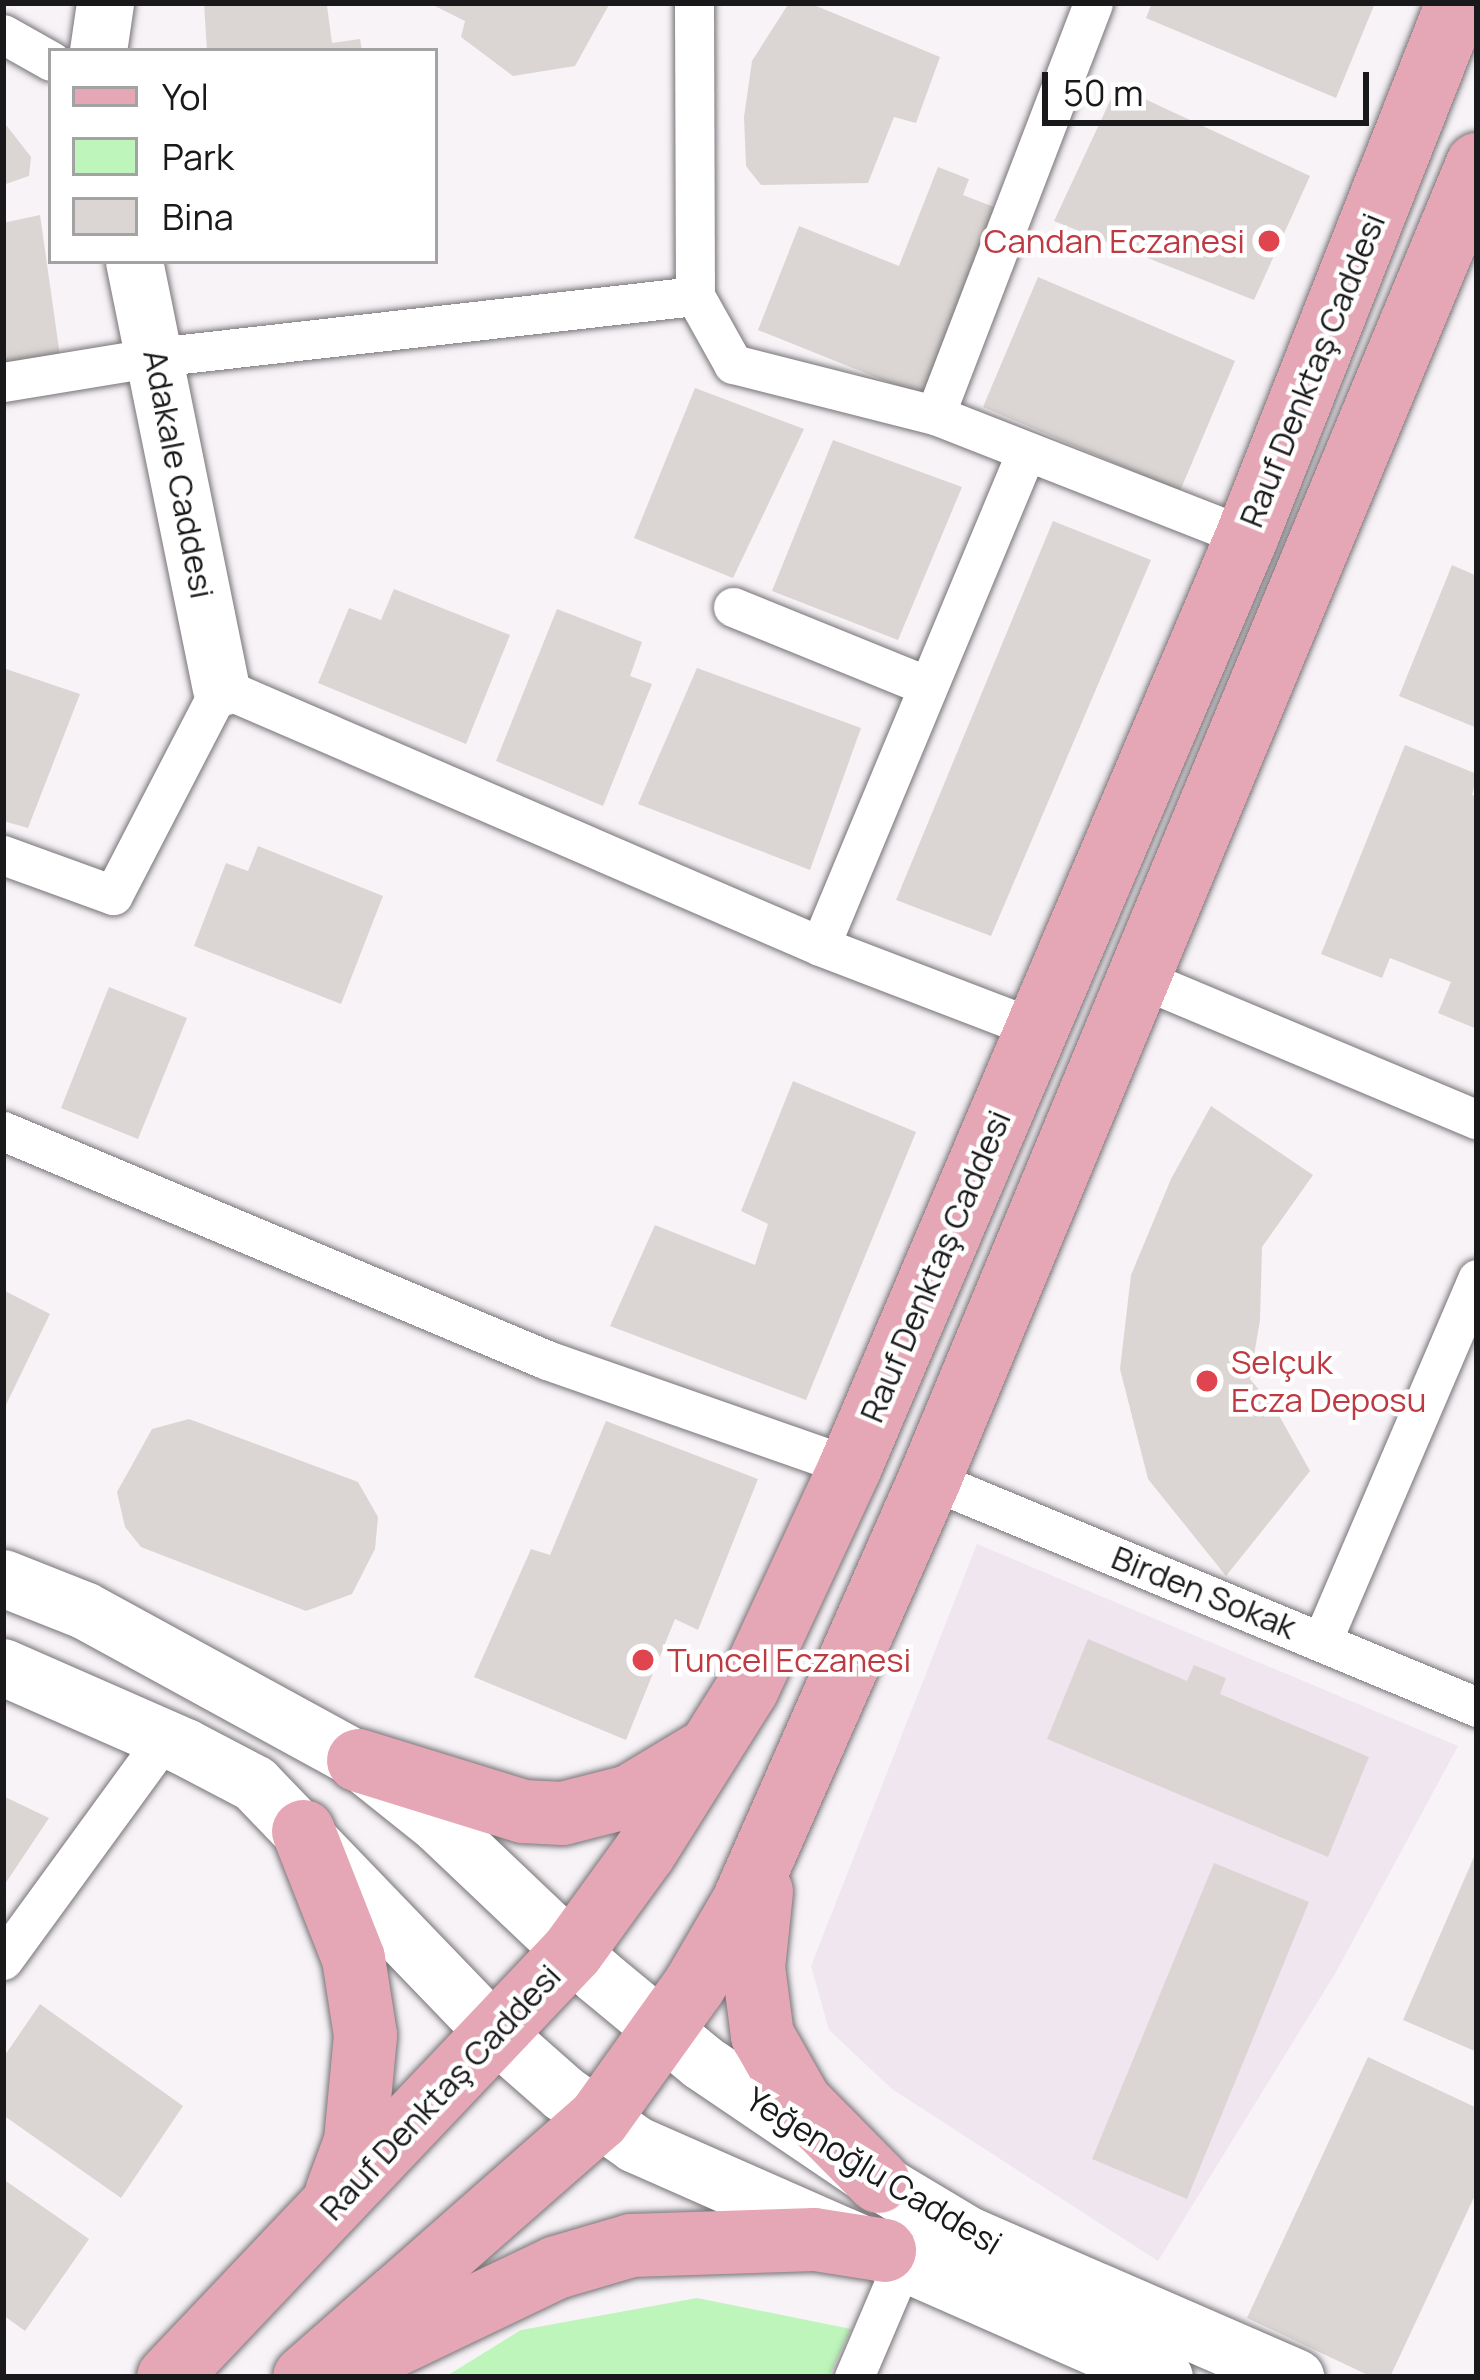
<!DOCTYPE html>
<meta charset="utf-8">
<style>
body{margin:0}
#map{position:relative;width:1480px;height:2380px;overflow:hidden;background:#f7f3f7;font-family:Manrope,sans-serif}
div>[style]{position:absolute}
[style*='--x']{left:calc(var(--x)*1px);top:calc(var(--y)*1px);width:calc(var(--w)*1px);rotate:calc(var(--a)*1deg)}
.built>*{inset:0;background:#efe6f0}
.green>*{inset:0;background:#bdf5bb}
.building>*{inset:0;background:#dbd6d4}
.roads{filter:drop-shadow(0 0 3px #777477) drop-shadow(0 0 3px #777477)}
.street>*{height:39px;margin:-19.5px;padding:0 19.5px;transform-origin:19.5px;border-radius:19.5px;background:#fff}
.secondary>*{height:57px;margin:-28.5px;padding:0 28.5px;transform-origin:28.5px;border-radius:28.5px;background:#fff}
.primary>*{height:63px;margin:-31.5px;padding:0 31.5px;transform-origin:31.5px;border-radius:31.5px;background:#e5a7b5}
.dots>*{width:33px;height:33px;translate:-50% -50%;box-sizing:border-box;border:6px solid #fff;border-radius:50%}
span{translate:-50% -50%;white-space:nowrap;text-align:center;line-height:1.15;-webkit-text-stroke:9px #fff;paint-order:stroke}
.health-label{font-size:33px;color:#be3a42}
.right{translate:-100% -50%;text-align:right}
.left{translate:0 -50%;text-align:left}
.street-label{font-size:33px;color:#19181a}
.frame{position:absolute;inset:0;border:6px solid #19181a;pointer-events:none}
.legend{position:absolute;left:48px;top:48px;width:390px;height:216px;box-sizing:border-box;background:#fff;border:3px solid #a3a3a3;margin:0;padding:15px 21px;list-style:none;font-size:36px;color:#19181a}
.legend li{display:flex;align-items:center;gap:24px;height:60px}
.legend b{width:60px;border:3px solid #a3a3a3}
.scale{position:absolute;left:1042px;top:72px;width:327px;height:54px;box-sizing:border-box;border:6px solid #19181a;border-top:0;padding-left:15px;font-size:36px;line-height:42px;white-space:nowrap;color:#19181a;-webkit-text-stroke:9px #fff;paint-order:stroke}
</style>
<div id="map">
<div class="built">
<i style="clip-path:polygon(977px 1544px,1458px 1746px,1336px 1972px,1158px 2261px,892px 2089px,829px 2030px,811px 1966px)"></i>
</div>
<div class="green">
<i style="clip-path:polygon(697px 2298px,851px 2329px,829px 2377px,445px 2377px,521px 2330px)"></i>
</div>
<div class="building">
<i style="clip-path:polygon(204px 3px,327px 6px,332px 43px,360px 39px,362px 51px,207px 51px)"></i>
<i style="clip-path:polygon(429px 3px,610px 3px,575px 66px,513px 76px,461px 37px,465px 21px)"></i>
<i style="clip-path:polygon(789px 3px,809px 3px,940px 57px,916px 123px,894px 117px,868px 183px,761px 185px,746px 166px,744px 117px,752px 61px)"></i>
<i style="clip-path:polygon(1152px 3px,1375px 3px,1336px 98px,1146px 18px)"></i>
<i style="clip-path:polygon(1117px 86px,1310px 176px,1254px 300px,1054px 221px)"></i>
<i style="clip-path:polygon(3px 121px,31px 157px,29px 176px,3px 185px)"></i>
<i style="clip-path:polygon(938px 167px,969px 179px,963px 195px,999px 209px,925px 397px,758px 330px,799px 226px,899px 266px)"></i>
<i style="clip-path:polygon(40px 215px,60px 356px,3px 362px,3px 223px)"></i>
<i style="clip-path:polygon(1038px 277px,1235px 361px,1180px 491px,983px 407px)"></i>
<i style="clip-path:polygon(695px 388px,804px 429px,733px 578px,634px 538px)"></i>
<i style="clip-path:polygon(833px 440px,962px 487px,898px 640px,772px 591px)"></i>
<i style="clip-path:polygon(1053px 521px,1151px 560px,991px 936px,896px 900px)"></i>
<i style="clip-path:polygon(1452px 565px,1477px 576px,1477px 728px,1399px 696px)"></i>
<i style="clip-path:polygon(394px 589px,510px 635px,466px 744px,318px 683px,349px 608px,381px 620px)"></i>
<i style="clip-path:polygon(557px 609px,642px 642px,630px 676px,652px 684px,603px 806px,496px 761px)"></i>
<i style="clip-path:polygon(3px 668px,80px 694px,28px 828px,3px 821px)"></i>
<i style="clip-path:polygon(697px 668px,861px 728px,810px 870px,638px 804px)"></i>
<i style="clip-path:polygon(1405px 745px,1477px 774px,1472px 795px,1477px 797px,1477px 1029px,1438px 1013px,1451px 982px,1390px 958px,1382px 978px,1321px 954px)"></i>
<i style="clip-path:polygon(258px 846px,383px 896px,341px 1004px,194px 946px,226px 863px,248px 871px)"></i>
<i style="clip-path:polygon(109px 987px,187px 1018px,138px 1139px,61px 1108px)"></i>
<i style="clip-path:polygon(793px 1081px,916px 1132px,806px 1400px,610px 1326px,655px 1225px,755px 1265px,768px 1224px,741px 1211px)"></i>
<i style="clip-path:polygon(1211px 1106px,1313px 1175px,1262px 1247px,1260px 1320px,1250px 1379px,1276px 1410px,1310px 1471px,1226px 1576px,1148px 1479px,1120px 1369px,1131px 1275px,1171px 1179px)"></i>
<i style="clip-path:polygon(3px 1290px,50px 1314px,3px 1411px)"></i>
<i style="clip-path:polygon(189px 1419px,358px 1482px,378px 1517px,375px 1549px,352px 1594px,306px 1611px,141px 1547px,125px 1527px,117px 1492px,152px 1429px)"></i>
<i style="clip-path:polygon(606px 1421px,758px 1479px,698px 1630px,675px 1619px,626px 1740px,474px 1677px,531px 1549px,550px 1555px)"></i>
<i style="clip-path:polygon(1088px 1639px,1187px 1681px,1194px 1665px,1226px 1678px,1220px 1694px,1369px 1757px,1328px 1857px,1047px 1739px)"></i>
<i style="clip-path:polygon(3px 1796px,49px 1818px,3px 1887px)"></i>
<i style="clip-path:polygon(1477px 1850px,1477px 2052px,1403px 2020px)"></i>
<i style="clip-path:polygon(1214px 1863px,1309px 1902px,1187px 2199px,1092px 2159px)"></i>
<i style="clip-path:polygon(40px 2004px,183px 2106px,121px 2198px,3px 2115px,3px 2058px)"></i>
<i style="clip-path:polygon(1368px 2057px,1477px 2108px,1477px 2191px,1390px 2377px,1372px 2377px,1247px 2318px)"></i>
<i style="clip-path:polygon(3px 2179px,89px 2239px,25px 2331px,3px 2315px)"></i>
</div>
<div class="roads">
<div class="street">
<i style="--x:3;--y:34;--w:55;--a:29.4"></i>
<i style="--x:695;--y:296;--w:78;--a:60.8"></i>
<i style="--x:733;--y:364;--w:208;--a:14.2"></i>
<i style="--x:935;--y:415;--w:334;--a:21.4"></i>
<i style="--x:3;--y:382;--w:155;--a:-9.3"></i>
<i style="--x:156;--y:357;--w:542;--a:-6.46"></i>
<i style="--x:695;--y:296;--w:293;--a:-90.2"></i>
<i style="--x:935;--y:415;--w:441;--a:-69"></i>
<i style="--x:733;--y:607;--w:210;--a:22.1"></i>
<i style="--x:3;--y:855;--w:117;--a:20"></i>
<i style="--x:113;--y:895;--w:234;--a:-62.6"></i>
<i style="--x:221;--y:687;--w:653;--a:23.38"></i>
<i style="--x:820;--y:946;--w:231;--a:21"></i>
<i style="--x:820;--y:946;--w:535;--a:-67.36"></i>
<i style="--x:1140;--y:978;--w:366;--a:22.8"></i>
<i style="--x:3;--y:1131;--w:590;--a:22.83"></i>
<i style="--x:547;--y:1360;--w:321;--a:19.3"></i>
<i style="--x:929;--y:1479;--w:594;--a:22.59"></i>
<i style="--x:1322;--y:1641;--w:394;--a:-66.8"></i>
<i style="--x:3;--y:1960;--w:275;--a:-53.9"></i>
<i style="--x:854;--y:2377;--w:127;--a:-66.9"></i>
</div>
<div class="secondary">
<i style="--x:98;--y:51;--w:49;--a:-81.7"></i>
<i style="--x:134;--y:261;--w:435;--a:78.5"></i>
<i style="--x:3;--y:1578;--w:87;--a:21.6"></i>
<i style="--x:84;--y:1610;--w:312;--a:28.7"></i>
<i style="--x:358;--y:1760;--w:104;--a:38.7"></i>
<i style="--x:439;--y:1825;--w:218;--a:43.5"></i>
<i style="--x:597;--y:1975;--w:136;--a:39.6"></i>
<i style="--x:702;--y:2062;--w:212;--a:34.1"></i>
<i style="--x:878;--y:2181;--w:105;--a:31"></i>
<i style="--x:968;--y:2235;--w:357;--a:23.5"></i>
<i style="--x:3;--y:1667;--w:199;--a:23.7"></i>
<i style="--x:185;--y:1747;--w:78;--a:27.6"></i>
<i style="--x:254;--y:1783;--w:347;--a:46.1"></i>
<i style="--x:495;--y:2033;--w:91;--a:41.4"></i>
<i style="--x:563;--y:2093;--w:88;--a:35.3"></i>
<i style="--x:635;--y:2144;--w:578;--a:23.77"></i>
</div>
<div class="primary">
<i style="--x:358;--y:1760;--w:173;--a:17.2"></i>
<i style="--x:523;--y:1811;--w:39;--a:3"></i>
<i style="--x:562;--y:1813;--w:69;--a:-14.2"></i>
<i style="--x:629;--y:1796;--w:82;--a:-31"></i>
<i style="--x:303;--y:1831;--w:136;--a:68.5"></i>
<i style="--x:353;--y:1958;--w:78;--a:81.1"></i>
<i style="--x:365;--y:2035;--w:106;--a:95.4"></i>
<i style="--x:355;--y:2141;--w:54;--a:110.4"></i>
<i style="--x:761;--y:1891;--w:76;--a:96"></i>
<i style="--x:753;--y:1967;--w:69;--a:82.5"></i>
<i style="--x:762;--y:2035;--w:77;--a:60.4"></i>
<i style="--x:800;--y:2102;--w:111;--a:45.4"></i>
<i style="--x:349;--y:2366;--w:229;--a:-25.6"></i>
<i style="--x:556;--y:2267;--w:78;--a:-16.3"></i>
<i style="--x:631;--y:2245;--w:183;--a:-1.9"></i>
<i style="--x:814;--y:2239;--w:71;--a:8.9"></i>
<i style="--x:168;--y:2377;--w:587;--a:-46.52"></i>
<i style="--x:572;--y:1951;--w:122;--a:-54"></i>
<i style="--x:644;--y:1852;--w:194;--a:-57.9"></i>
<i style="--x:747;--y:1688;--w:245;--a:-65.1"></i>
<i style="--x:850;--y:1466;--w:1010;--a:-66.91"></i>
<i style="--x:1246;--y:537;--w:574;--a:-68.44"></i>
<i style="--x:304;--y:2377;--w:391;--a:-41.3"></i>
<i style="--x:598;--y:2119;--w:165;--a:-54.4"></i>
<i style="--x:694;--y:1985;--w:95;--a:-59.7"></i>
<i style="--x:742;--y:1903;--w:463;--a:-66.2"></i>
<i style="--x:929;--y:1479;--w:1425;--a:-67.38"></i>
</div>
</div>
<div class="dots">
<i style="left:1269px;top:241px;background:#e0444e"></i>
<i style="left:1207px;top:1381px;background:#e0444e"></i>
<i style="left:643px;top:1660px;background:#e0444e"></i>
</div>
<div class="health-label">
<span class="right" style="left:1245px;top:241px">Candan Eczanesi</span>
<span class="left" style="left:1231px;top:1381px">Selçuk<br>Ecza Deposu</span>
<span class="left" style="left:667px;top:1660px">Tuncel Eczanesi</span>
</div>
<div class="street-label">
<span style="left:1312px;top:370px;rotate:-68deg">Rauf Denktaş Caddesi</span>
<span style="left:179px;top:474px;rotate:79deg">Adakale Caddesi</span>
<span style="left:935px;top:1266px;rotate:-67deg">Rauf Denktaş Caddesi</span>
<span style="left:1204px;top:1592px;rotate:22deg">Birden Sokak</span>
<span style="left:440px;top:2092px;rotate:-47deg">Rauf Denktaş Caddesi</span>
<span style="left:874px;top:2171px;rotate:31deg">Yeğenoğlu Caddesi</span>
</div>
<div class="frame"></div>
<ul class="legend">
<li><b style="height:15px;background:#e5a7b5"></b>Yol</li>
<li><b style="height:33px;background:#bdf5bb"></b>Park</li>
<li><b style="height:33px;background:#dbd6d4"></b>Bina</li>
</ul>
<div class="scale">50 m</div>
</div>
